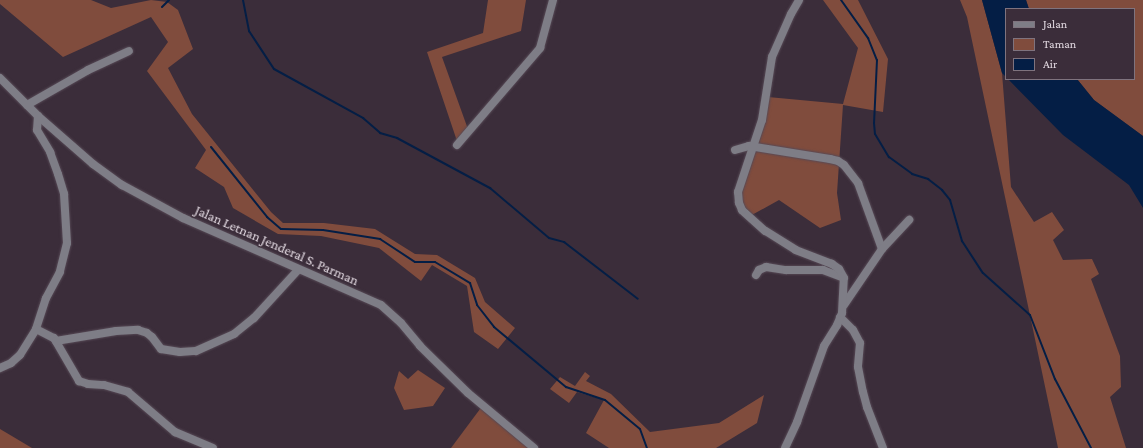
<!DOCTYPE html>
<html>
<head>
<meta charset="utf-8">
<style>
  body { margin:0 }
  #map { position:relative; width:1143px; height:448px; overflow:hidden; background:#3b2d3a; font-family:"Crimson Pro",serif }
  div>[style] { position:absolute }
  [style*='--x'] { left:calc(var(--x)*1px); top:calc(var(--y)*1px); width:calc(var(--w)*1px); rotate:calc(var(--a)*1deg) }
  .green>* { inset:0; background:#804c3d }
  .water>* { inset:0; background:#041e45 }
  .stream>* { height:2px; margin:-1px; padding:0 1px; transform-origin:1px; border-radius:1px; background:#041e45 }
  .roads { filter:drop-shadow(0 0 1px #564955) drop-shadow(0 0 1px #564955) }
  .minor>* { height:8px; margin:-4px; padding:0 4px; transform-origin:4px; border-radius:4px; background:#7e7d86 }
  .tertiary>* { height:8px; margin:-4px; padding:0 4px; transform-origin:4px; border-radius:4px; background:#7e7d86 }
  span { translate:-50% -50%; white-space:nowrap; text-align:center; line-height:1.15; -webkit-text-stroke:3px #3b2d3a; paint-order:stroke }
  .street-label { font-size:14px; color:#e6dde5 }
  .legend { position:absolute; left:1005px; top:8px; width:130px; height:72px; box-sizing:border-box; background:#3b2d3a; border:1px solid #7f737e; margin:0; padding:5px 7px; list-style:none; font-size:12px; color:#e6dde5 }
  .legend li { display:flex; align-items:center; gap:8px; height:20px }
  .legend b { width:20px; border:1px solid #7f737e }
</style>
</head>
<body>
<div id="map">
  <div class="green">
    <i style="clip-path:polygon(0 0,91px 0,111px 8px,151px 0,167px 2px,178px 10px,193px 49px,168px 68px,192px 114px,271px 212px,283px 223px,324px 223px,375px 229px,415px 254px,437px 255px,475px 278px,485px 302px,515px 328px,498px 349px,474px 332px,467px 286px,432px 265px,421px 281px,379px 248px,321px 236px,278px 234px,233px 208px,224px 187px,195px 168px,206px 150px,147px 71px,168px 42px,151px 17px,63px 57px,0 4px)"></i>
    <i style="clip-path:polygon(488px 0,526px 0,521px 31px,442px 57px,469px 132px,458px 144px,427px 52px,483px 33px)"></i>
    <i style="clip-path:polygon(823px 0,858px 0,888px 59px,883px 112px,843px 105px,837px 193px,841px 220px,820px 228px,779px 200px,750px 216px,744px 210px,739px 191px,768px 97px,843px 104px,858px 48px)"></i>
    <i style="clip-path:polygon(960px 0,982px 0,1002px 73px,1011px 187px,1034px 222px,1052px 212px,1064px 230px,1053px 240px,1063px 260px,1092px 259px,1099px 274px,1091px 279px,1120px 356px,1121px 387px,1110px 397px,1126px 448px,1058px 448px,967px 17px)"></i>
    <i style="clip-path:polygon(1026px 0,1143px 0,1143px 136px,1094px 100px,1077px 79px,1134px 79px,1134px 9px,1029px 9px)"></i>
    <i style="clip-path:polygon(418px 370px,445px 388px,433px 406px,404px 410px,394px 388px,399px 371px,408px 379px)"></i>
    <i style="clip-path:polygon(585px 372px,590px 376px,586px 381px,611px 394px,650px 432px,719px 423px,764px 395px,757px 423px,716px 448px,609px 448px,586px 433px,604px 400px,577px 392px,569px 403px,550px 389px,560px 377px,575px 386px)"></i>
    <i style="clip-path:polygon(483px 405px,537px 448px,451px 448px)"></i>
    <i style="clip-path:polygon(0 429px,32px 448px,0 448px)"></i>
  </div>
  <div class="water">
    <i style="clip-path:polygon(982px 0,1026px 0,1029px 9px,1006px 9px,1006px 77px,1002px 73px)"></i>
    <i style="clip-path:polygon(1008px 79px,1077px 79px,1094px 100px,1143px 136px,1143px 208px,1129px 185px,1063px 135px)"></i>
  </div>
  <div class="stream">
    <i style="--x:243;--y:0;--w:32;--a:79"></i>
    <i style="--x:249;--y:31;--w:45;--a:56.7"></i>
    <i style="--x:274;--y:69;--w:102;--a:28.8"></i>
    <i style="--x:363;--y:118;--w:23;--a:41"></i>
    <i style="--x:380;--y:133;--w:18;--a:16"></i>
    <i style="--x:397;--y:138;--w:106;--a:28.3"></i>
    <i style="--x:490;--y:188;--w:77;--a:40.3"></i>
    <i style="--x:549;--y:238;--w:16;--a:15"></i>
    <i style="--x:564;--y:242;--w:93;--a:37.6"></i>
    <i style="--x:841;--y:0;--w:47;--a:54.6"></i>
    <i style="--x:868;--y:38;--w:24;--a:68"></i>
    <i style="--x:877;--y:60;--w:63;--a:92.7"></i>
    <i style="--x:874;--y:123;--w:11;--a:85"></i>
    <i style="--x:875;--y:134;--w:27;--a:59"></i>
    <i style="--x:889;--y:157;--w:29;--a:36"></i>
    <i style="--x:912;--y:174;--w:17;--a:17"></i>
    <i style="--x:928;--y:179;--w:18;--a:38"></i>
    <i style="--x:942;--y:190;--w:13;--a:51"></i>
    <i style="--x:950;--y:200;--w:43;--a:73.7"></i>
    <i style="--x:962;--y:241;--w:38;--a:57"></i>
    <i style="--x:983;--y:273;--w:63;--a:41.8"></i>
    <i style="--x:1030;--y:315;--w:69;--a:68.7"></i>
    <i style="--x:1055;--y:379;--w:78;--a:62.4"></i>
    <i style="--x:162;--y:7;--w:10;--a:-45"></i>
    <i style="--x:211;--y:147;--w:90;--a:51.3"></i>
    <i style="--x:267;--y:217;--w:18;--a:41"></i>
    <i style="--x:281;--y:229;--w:42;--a:1.4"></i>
    <i style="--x:323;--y:230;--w:58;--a:9"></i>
    <i style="--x:380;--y:239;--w:42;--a:33.3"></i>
    <i style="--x:415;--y:262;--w:20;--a:0"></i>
    <i style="--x:435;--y:262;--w:41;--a:31"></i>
    <i style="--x:470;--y:283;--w:23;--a:72"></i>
    <i style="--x:477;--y:305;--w:28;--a:52"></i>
    <i style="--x:494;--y:327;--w:94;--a:39.8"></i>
    <i style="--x:566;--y:387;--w:41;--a:18.4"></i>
    <i style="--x:605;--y:400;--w:45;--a:39.6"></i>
    <i style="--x:640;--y:429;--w:20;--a:70"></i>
  </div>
  <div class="roads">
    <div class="minor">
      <i style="--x:27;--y:105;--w:70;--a:-29.8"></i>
      <i style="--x:88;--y:70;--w:45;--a:-24.9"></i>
      <i style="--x:38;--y:116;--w:14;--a:94"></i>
      <i style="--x:37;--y:130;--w:26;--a:59"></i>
      <i style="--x:50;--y:152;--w:23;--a:70"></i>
      <i style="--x:58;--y:174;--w:21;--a:73"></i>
      <i style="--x:64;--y:194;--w:49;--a:86.5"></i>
      <i style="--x:67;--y:243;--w:30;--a:104"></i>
      <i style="--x:60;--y:272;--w:30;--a:118"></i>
      <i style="--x:46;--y:298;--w:33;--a:108"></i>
      <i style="--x:36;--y:329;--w:20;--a:27"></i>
      <i style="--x:54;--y:338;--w:50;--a:59.8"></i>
      <i style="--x:79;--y:381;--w:9;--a:18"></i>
      <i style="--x:88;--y:384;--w:16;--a:4"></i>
      <i style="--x:104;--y:385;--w:25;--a:16"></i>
      <i style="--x:128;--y:392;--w:62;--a:40.4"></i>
      <i style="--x:175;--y:432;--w:41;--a:22.8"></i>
      <i style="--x:457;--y:145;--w:128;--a:-49.4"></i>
      <i style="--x:540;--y:48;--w:50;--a:-74.8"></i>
      <i style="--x:735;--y:150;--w:15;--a:-16"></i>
      <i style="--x:749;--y:146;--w:82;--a:9.1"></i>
      <i style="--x:830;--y:159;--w:8;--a:14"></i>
      <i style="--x:838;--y:161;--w:7;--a:34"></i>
      <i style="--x:844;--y:165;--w:23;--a:52"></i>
      <i style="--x:858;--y:183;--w:70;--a:70"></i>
      <i style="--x:756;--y:275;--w:6;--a:-59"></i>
      <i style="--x:759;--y:270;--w:8;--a:-23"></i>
      <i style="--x:766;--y:267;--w:20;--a:9"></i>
      <i style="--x:786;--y:270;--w:37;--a:0"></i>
      <i style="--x:823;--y:270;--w:22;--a:21"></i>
      <i style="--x:844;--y:305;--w:68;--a:-55.8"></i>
      <i style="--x:882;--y:249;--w:40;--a:-47"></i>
      <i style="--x:840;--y:317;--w:18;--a:45"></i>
      <i style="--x:853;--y:330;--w:15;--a:62"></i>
      <i style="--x:860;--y:343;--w:24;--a:95"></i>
      <i style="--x:858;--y:367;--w:25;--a:79"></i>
      <i style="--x:863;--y:392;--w:16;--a:75"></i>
      <i style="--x:867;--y:407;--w:44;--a:68.7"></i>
      <i style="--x:56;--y:341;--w:61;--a:-9.5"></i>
      <i style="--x:116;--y:331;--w:22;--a:-3"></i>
      <i style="--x:138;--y:330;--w:9;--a:18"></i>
      <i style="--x:147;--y:333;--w:6;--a:39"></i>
      <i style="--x:152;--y:337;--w:15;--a:53"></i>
      <i style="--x:161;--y:349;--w:19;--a:9"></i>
      <i style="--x:180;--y:352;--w:16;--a:-4"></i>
      <i style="--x:196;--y:351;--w:42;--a:-24.1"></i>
      <i style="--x:234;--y:334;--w:26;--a:-39"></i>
      <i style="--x:254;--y:318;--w:65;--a:-47.5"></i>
      <i style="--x:0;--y:368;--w:12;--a:-24"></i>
      <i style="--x:11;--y:363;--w:12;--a:-42"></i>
      <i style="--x:20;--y:355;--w:31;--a:-58"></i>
      <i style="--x:785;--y:448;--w:29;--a:-65"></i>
      <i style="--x:797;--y:422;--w:81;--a:-70.4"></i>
      <i style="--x:824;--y:346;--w:25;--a:-58"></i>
      <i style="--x:837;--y:325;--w:13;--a:-67"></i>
      <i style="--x:842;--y:313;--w:35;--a:-87"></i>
      <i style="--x:844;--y:278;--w:10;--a:-119"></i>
      <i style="--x:839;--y:269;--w:9;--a:-144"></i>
      <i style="--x:832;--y:264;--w:39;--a:-159"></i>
      <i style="--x:796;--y:250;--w:36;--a:-148"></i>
      <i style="--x:765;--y:231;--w:31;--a:-138"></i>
      <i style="--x:742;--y:210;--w:8;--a:-113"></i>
      <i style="--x:739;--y:203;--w:11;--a:-95"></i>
      <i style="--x:738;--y:192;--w:76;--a:-71.6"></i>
      <i style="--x:762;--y:120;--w:64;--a:-81"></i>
      <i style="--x:772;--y:57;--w:47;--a:-66.2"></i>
      <i style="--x:791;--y:14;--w:16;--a:-60"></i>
    </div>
    <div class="tertiary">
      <i style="--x:0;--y:78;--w:54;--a:45"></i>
      <i style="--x:38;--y:116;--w:73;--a:41.1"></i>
      <i style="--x:93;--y:164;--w:36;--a:36"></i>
      <i style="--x:122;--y:185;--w:69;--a:28.4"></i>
      <i style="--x:183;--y:218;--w:216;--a:23.7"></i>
      <i style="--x:381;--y:305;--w:27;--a:42"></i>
      <i style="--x:401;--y:323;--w:30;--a:50"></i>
      <i style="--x:420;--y:346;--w:67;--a:44.4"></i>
      <i style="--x:468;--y:393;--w:86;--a:39.8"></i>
    </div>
  </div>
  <div class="street-label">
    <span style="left:277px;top:245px;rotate:24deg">Jalan Letnan Jenderal S. Parman</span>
  </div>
  <ul class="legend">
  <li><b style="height:5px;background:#7e7d86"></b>Jalan</li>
  <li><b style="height:11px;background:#804c3d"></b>Taman</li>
  <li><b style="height:11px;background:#041e45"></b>Air</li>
  </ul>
</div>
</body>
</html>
